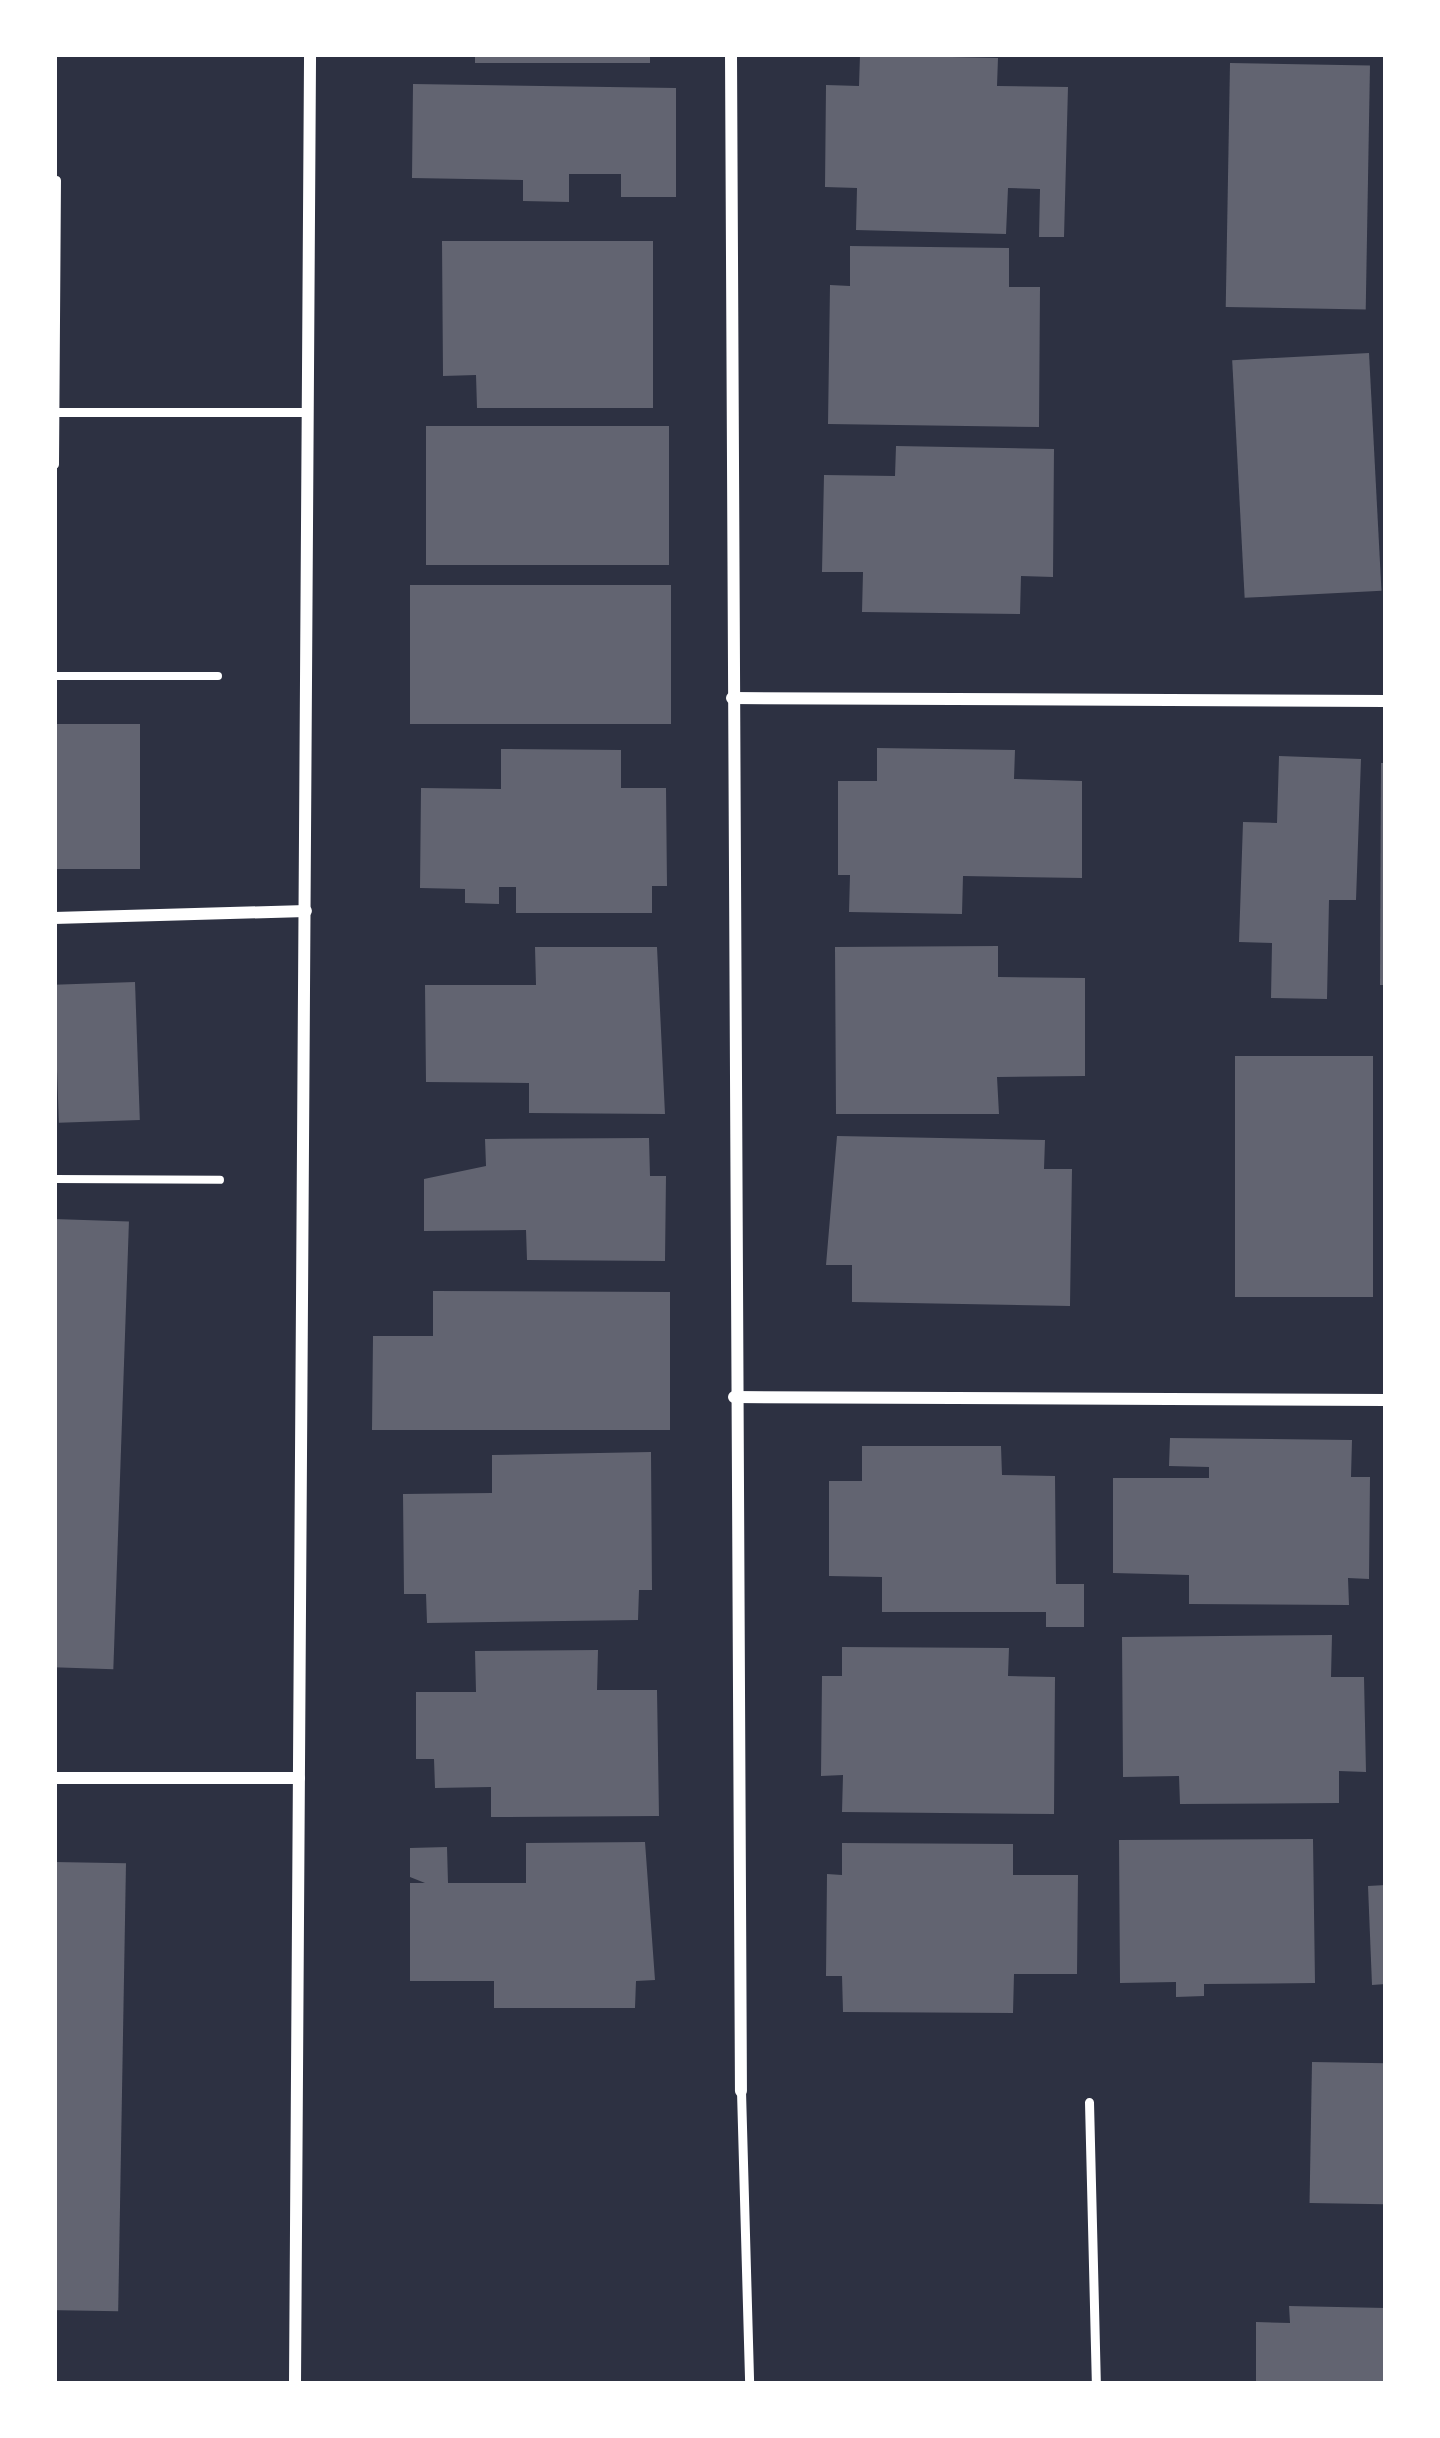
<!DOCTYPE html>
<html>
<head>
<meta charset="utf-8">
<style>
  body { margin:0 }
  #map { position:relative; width:1440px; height:2438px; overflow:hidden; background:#2d3142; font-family:"Open Sans",sans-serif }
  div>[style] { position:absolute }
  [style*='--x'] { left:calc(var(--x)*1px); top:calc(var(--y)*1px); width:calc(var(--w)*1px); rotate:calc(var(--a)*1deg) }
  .building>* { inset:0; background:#626471; transform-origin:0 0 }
  .path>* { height:8px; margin:-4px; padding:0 4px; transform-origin:4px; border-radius:4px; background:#fff }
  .service>* { height:9px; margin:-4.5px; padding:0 4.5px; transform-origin:4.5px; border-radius:4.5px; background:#fff }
  .minor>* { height:12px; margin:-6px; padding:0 6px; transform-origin:6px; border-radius:6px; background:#fff }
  span { translate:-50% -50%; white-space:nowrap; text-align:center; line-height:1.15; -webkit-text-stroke:10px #fff; paint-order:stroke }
  .frame { position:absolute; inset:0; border:57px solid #fff; pointer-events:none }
</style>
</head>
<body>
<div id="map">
  <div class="building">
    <i style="left:475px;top:54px;width:175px;height:9px"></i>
    <i style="clip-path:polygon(860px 55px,998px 58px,997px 86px,1068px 87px,1064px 237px,1039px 237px,1040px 189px,1008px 188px,1006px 234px,856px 230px,857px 188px,825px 187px,826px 85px,859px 86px)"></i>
    <i style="left:1230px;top:63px;width:140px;height:244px;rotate:1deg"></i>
    <i style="clip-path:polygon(413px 84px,676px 88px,676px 197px,621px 197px,621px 174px,569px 174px,569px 202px,523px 201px,523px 180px,412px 178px)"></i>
    <i style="clip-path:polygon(442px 241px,653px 241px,653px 408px,477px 408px,476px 375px,443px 376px)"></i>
    <i style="clip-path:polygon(850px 246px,1009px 248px,1009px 287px,1040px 287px,1039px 427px,828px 424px,830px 285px,850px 286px)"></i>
    <i style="left:1369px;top:353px;width:238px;height:137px;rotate:87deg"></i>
    <i style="left:426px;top:426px;width:243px;height:139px"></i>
    <i style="clip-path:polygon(896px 446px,1054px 449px,1053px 577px,1021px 576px,1020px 614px,862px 612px,863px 572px,822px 572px,824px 475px,895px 476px)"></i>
    <i style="left:410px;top:585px;width:261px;height:139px"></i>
    <i style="left:54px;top:724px;width:86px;height:145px"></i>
    <i style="clip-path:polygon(877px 748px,1015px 750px,1014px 779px,1082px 781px,1082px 878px,963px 876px,962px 914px,849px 912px,850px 875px,838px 875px,838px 781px,877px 781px)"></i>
    <i style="clip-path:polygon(501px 749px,621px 750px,621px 788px,666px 788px,667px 886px,652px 886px,652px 913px,516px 913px,516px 887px,499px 887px,499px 904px,465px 903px,465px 889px,420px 888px,421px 788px,501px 789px)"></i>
    <i style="clip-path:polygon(1279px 756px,1361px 759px,1356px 900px,1329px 900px,1327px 999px,1271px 998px,1272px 943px,1239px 942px,1243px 822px,1277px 823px)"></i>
    <i style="clip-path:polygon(1381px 763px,1386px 763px,1386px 985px,1380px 985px)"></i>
    <i style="clip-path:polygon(998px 946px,998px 977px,1085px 978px,1085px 1076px,997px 1077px,999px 1114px,836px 1114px,835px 947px)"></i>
    <i style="clip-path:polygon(535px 947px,657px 947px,665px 1114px,529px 1113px,529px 1083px,426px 1082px,425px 985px,536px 985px)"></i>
    <i style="left:135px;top:982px;width:138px;height:81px;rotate:88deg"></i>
    <i style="left:1235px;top:1056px;width:138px;height:241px"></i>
    <i style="clip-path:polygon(837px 1136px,1045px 1140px,1044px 1169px,1072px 1169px,1070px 1306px,852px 1302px,852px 1265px,826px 1265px)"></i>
    <i style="clip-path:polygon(649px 1138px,650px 1176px,666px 1176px,665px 1261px,527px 1260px,526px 1230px,424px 1231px,424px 1179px,486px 1166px,485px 1139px)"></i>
    <i style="left:54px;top:1219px;width:75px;height:448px;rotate:2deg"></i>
    <i style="clip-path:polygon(433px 1291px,670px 1292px,670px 1430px,372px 1430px,373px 1336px,433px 1336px)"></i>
    <i style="clip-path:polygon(1170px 1438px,1352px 1440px,1351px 1477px,1370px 1477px,1369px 1579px,1348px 1578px,1349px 1605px,1189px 1604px,1189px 1575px,1113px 1573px,1113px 1478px,1209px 1478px,1209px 1467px,1169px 1466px)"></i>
    <i style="clip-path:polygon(862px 1446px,1001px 1446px,1002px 1475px,1055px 1476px,1056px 1584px,1084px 1584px,1084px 1627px,1046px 1627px,1046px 1612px,882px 1612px,882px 1577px,829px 1576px,829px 1481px,862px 1481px)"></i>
    <i style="clip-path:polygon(651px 1452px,652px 1590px,639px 1590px,638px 1620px,427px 1623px,426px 1594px,404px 1594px,403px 1494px,492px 1493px,492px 1455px)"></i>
    <i style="clip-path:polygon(1332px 1635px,1331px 1677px,1364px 1677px,1366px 1772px,1339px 1771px,1339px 1803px,1180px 1804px,1179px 1776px,1123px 1777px,1122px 1637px)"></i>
    <i style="clip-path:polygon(842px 1647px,1009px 1648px,1008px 1676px,1055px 1677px,1054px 1814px,842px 1812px,843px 1775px,821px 1776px,822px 1676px,842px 1676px)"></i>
    <i style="clip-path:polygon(598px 1650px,597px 1690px,657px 1690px,659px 1816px,491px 1817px,491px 1787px,435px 1788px,434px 1759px,416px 1759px,416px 1692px,476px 1692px,475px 1651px)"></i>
    <i style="clip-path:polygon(1313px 1839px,1315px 1983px,1204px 1984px,1204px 1996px,1176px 1997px,1176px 1982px,1120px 1983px,1119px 1840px)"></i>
    <i style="clip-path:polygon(645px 1842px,655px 1980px,636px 1981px,635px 2008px,494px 2008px,494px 1981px,410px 1981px,410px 1883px,425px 1883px,410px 1877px,410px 1848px,447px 1847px,448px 1883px,526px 1883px,526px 1843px)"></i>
    <i style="clip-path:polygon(842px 1843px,1013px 1844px,1013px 1875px,1078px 1875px,1077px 1974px,1014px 1974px,1013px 2013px,843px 2012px,842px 1976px,826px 1976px,827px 1874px,842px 1875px)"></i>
    <i style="left:54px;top:1862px;width:72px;height:448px;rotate:1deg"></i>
    <i style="clip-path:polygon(1386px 1885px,1386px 1984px,1372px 1985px,1368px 1886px)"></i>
    <i style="left:1312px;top:2062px;width:74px;height:141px;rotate:1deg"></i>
    <i style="clip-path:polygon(1289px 2306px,1386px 2308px,1386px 2384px,1256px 2384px,1256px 2322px,1290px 2323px)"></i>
  </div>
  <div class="path">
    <i style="--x:54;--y:676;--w:164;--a:0"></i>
    <i style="--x:54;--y:1179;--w:166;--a:0.3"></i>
  </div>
  <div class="service">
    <i style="--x:54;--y:412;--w:254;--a:0"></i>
    <i style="--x:54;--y:464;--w:284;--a:-89.6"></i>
    <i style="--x:741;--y:2091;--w:290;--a:88.4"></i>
    <i style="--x:1089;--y:2102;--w:282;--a:88.6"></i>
  </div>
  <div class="minor">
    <i style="--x:731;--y:54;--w:2037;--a:89.72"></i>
    <i style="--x:732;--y:698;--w:654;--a:0.26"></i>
    <i style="--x:54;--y:918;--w:252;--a:-1.6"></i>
    <i style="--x:734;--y:1397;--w:652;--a:0.26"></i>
    <i style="--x:54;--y:1778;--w:245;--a:0"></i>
    <i style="--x:295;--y:2384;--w:2330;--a:-89.63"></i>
  </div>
  <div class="frame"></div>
</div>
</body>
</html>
